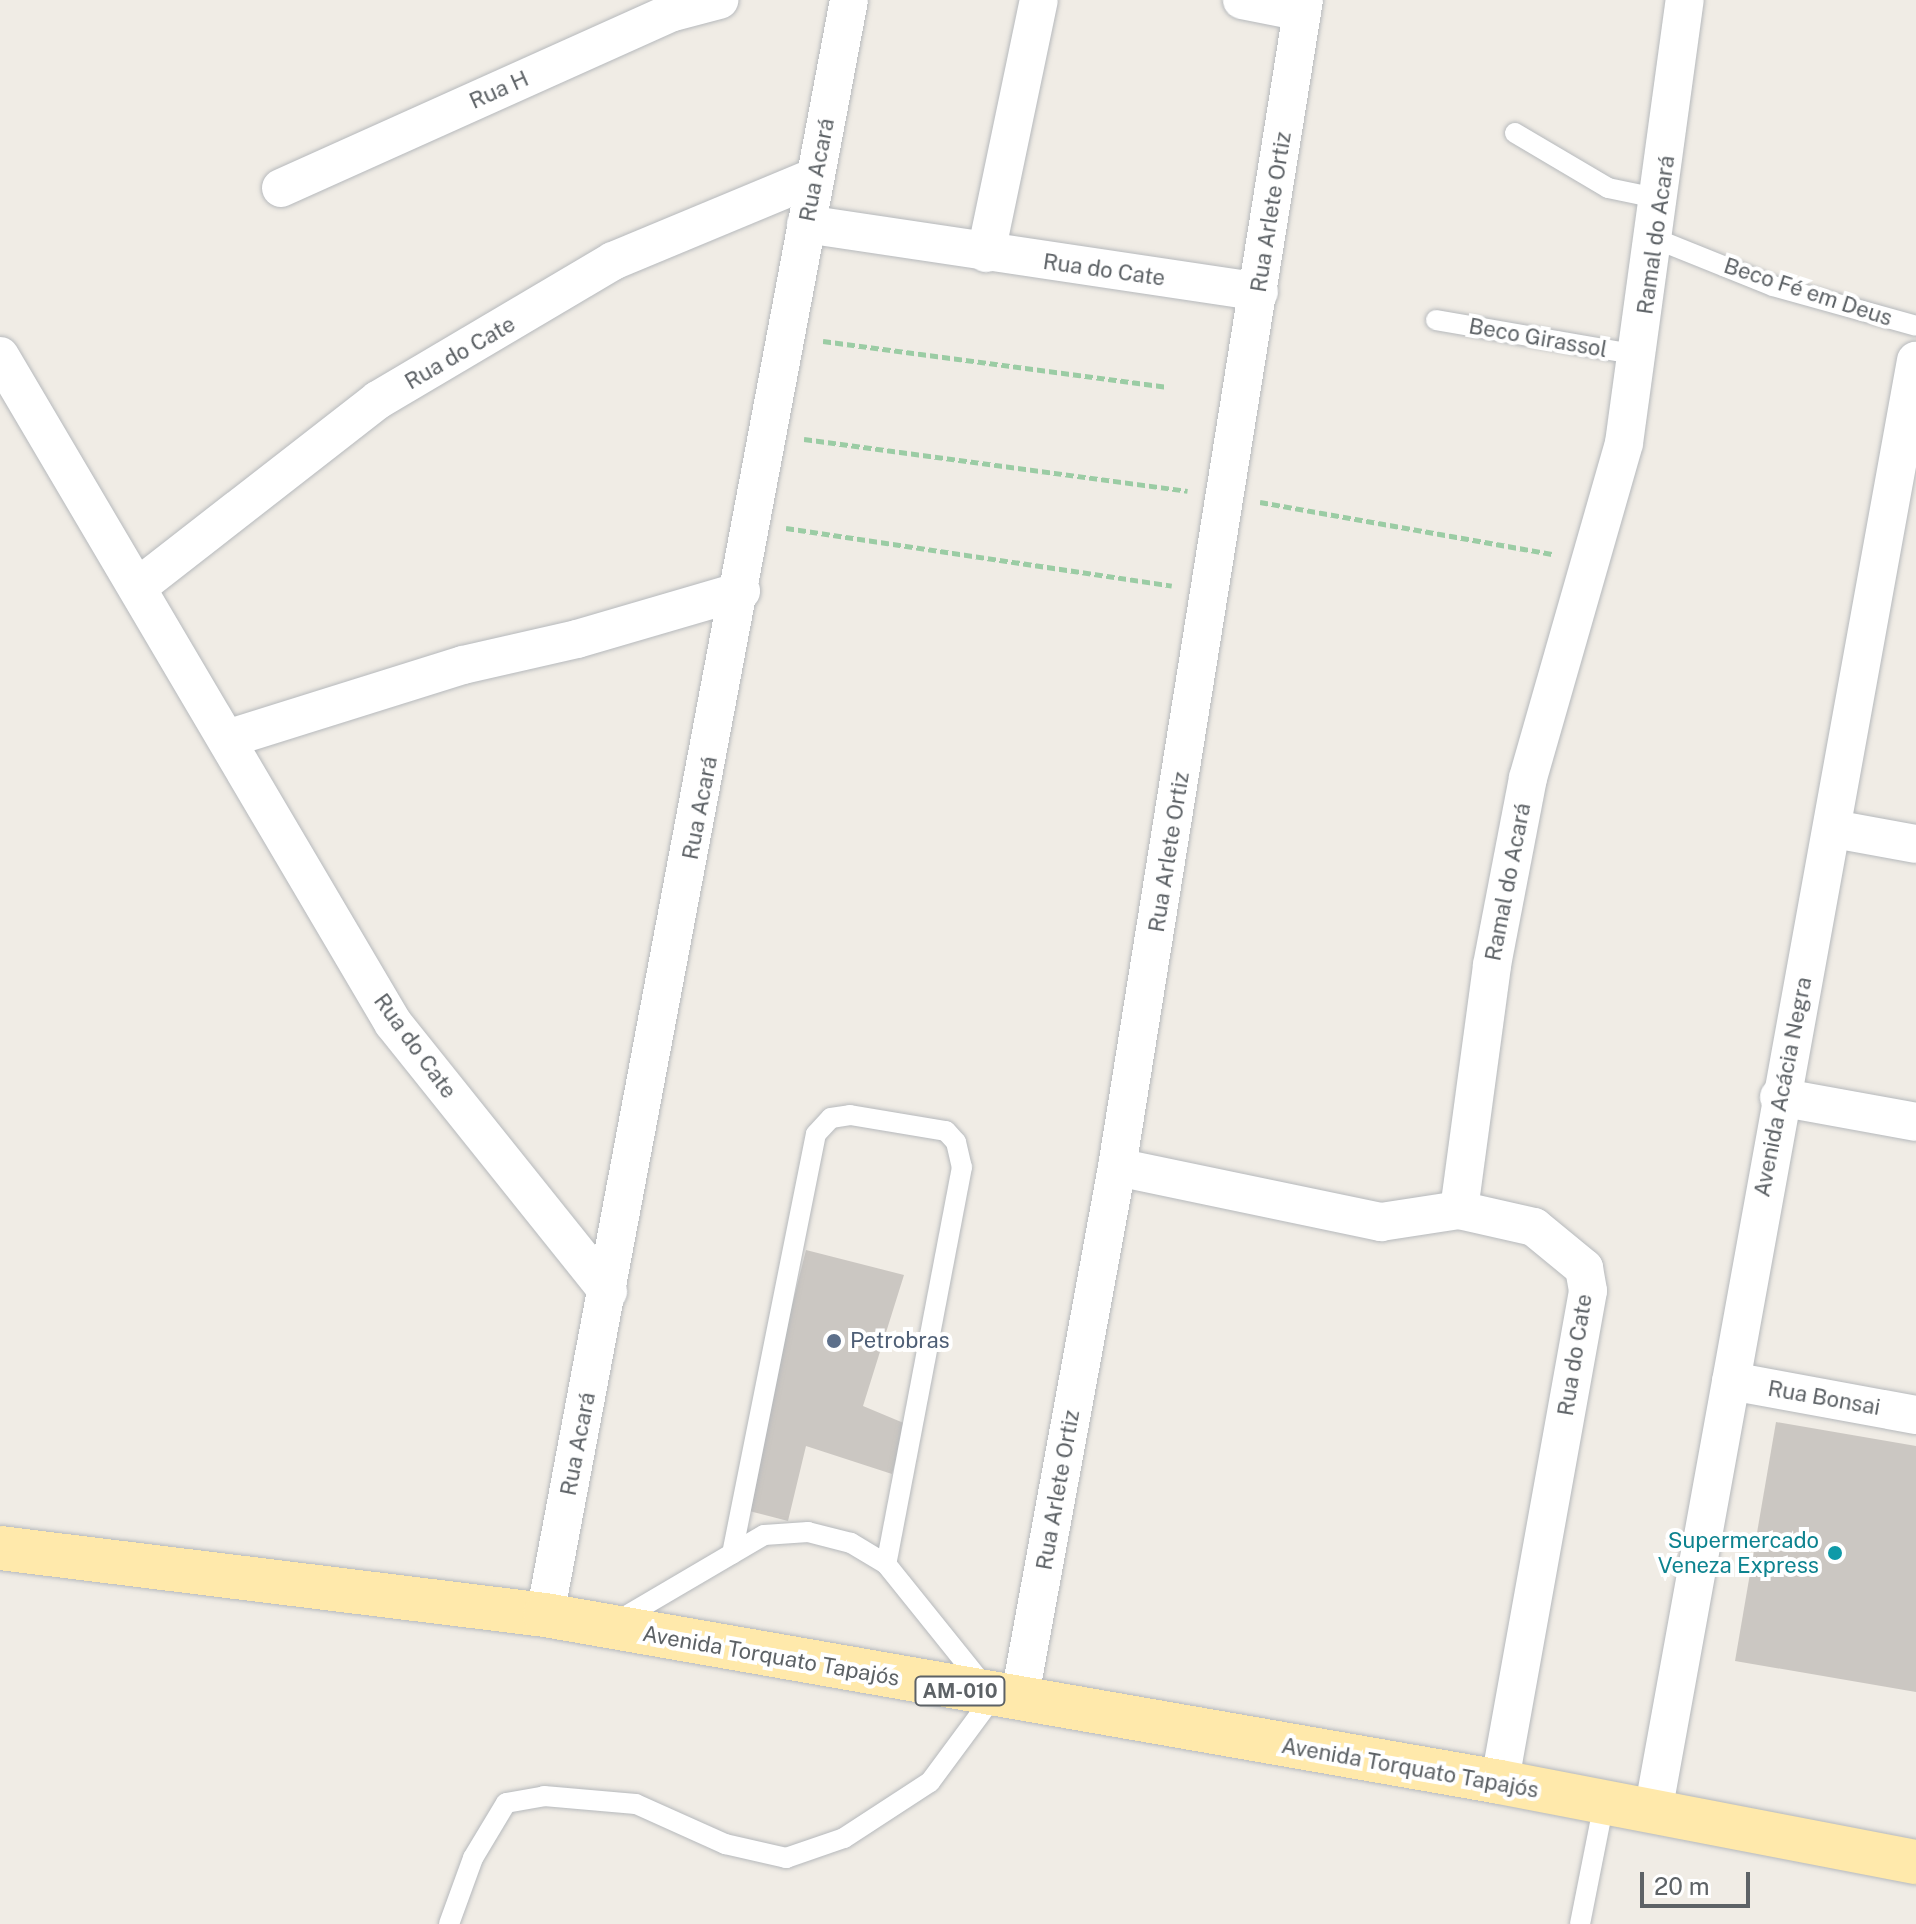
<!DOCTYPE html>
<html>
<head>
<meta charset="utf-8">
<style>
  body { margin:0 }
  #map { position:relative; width:1916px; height:1924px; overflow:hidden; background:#f0ece5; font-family:"Public Sans",sans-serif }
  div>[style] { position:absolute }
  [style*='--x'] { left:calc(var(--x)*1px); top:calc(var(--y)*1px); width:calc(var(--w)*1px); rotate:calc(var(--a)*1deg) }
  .building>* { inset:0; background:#cbc7c2 }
  .path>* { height:5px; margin-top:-2.5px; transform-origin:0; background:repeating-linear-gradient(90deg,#9bcca4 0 8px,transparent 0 12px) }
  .roads { filter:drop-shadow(0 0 2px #b6b9bc) drop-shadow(0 0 2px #b6b9bc) }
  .lane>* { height:20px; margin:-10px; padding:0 10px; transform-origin:10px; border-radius:10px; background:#fff }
  .street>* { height:38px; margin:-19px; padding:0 19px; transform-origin:19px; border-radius:19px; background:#fff }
  .primary>* { height:44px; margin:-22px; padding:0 22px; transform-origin:22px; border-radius:22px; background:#ffe9ab }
  .dots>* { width:22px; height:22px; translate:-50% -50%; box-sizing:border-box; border:4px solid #fff; border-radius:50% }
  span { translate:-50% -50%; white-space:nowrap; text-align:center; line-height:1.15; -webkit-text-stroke:8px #fff; paint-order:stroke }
  .shield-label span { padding:2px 6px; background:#fff; border:2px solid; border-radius:6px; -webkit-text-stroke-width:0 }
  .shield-label { font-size:20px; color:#5d6266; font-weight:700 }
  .street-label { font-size:22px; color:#5d6266 }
  .service-label { font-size:22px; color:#4e5e75 }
  .left { translate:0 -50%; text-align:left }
  .culture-label { font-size:22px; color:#0d838f }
  .right { translate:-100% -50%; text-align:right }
  .scale { position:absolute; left:1640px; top:1872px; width:110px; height:36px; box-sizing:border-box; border:4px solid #5d6266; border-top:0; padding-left:10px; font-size:24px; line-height:28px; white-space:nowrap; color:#5d6266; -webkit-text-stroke:6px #fff; paint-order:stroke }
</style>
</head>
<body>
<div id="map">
  <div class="building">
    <i style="clip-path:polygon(806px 1250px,904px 1275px,863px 1406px,906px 1424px,892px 1474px,806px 1446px,788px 1521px,741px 1509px)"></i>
    <i style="clip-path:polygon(1776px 1422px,1916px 1446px,1916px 1692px,1735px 1661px)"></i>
  </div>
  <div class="path">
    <i style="--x:823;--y:341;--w:346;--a:7.6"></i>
    <i style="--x:804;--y:439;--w:387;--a:7.7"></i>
    <i style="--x:1260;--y:502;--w:298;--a:10.1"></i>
    <i style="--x:786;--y:528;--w:390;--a:8.5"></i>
  </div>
  <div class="roads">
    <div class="lane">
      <i style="--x:1515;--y:133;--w:108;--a:30.6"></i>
      <i style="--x:1608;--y:188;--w:54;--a:11.7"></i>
      <i style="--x:1656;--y:239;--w:126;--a:21.9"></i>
      <i style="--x:1773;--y:286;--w:148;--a:15.6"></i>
      <i style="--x:1436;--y:320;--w:206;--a:9.8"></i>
      <i style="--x:732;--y:1554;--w:428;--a:-78.7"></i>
      <i style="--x:816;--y:1134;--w:22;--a:-47"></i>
      <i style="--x:831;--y:1118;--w:19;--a:-9"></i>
      <i style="--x:850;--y:1115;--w:97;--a:9.5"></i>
      <i style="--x:946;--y:1131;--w:15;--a:48"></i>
      <i style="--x:956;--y:1142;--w:26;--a:77"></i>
      <i style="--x:962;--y:1167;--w:404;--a:100.8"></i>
      <i style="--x:449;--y:1924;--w:70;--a:-70"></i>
      <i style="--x:473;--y:1858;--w:64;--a:-59"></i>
      <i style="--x:506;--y:1803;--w:39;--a:-10"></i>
      <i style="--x:544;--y:1796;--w:92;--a:5"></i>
      <i style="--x:636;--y:1804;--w:98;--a:24.2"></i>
      <i style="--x:725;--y:1844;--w:63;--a:12.9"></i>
      <i style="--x:786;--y:1858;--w:61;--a:-19"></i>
      <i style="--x:844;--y:1838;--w:103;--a:-33.1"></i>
      <i style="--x:930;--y:1782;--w:106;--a:-53.5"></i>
      <i style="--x:993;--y:1697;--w:171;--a:-128.8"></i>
      <i style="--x:886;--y:1564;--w:41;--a:-149"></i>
      <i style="--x:851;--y:1543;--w:44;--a:-165.7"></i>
      <i style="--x:808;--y:1532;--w:44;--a:176.1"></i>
      <i style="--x:764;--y:1535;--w:172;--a:149.6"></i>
      <i style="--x:1580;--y:1924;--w:123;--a:-78.8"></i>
    </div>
    <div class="street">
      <i style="--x:1242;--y:0;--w:61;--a:11.3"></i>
      <i style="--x:281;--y:188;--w:430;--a:-24.2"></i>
      <i style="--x:673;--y:12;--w:48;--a:-14.6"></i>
      <i style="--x:806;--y:224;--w:458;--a:8.5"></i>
      <i style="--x:986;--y:253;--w:258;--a:-78.2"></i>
      <i style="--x:0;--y:356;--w:774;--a:59.49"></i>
      <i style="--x:393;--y:1023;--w:344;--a:51.3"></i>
      <i style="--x:139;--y:586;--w:303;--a:-37.9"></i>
      <i style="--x:378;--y:400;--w:273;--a:-30.6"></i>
      <i style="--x:613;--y:261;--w:219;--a:-22.6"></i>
      <i style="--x:227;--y:739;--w:247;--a:-17.4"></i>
      <i style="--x:463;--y:665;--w:117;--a:-12.8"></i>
      <i style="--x:577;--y:639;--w:171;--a:-16.3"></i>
      <i style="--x:1834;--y:829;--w:83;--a:10.4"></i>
      <i style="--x:1779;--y:1097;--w:139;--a:10.3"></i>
      <i style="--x:1117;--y:1167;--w:270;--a:11.8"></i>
      <i style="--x:1381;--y:1222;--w:79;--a:-8.7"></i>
      <i style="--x:1459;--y:1210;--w:77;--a:12.8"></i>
      <i style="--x:1534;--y:1227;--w:65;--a:39.4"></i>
      <i style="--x:1584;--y:1268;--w:23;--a:80"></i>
      <i style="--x:1588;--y:1291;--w:499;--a:100.2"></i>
      <i style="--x:1459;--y:1210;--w:247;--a:-82.3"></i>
      <i style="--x:1492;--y:965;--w:190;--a:-79.1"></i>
      <i style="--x:1528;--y:778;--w:348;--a:-74"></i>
      <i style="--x:1624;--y:443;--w:447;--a:-82.2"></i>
      <i style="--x:1731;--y:1381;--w:188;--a:10.4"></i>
      <i style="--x:545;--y:1615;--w:1643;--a:-79.34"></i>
      <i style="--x:1019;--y:1701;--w:543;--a:-79.6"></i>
      <i style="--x:1117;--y:1167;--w:1182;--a:-80.9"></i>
      <i style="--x:1653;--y:1812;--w:1475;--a:-79.73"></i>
    </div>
    <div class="primary">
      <i style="--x:0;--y:1548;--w:549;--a:7.01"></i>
      <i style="--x:545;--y:1615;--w:969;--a:9.92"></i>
      <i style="--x:1500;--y:1782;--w:424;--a:10.9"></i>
    </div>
  </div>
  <div class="dots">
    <i style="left:834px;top:1341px;background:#5c6f8a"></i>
    <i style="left:1835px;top:1553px;background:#0f9aa8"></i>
  </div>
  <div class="shield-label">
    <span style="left:960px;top:1691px">AM-010</span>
  </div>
  <div class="street-label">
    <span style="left:499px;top:90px;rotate:-24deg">Rua H</span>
    <span style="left:817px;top:170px;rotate:-79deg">Rua Acará</span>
    <span style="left:1271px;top:212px;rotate:-81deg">Rua Arlete Ortiz</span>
    <span style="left:1656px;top:235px;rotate:-82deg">Ramal do Acará</span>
    <span style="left:1104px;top:270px;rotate:8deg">Rua do Cate</span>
    <span style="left:1808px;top:292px;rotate:18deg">Beco Fé em Deus</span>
    <span style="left:1538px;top:338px;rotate:10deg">Beco Girassol</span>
    <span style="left:460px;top:353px;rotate:-30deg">Rua do Cate</span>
    <span style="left:700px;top:808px;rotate:-79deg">Rua Acará</span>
    <span style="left:1169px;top:852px;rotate:-81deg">Rua Arlete Ortiz</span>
    <span style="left:1508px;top:882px;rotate:-79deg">Ramal do Acará</span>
    <span style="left:415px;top:1046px;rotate:54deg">Rua do Cate</span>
    <span style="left:1783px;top:1087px;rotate:-79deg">Avenida Acácia Negra</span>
    <span style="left:1575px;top:1355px;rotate:-81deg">Rua do Cate</span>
    <span style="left:1824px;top:1398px;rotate:10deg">Rua Bonsai</span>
    <span style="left:578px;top:1444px;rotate:-79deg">Rua Acará</span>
    <span style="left:1058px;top:1490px;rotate:-80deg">Rua Arlete Ortiz</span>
    <span style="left:771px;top:1656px;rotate:10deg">Avenida Torquato Tapajós</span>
    <span style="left:1410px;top:1768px;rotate:10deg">Avenida Torquato Tapajós</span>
  </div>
  <div class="service-label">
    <span class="left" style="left:850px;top:1341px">Petrobras</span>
  </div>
  <div class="culture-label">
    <span class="right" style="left:1819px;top:1553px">Supermercado<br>Veneza Express</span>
  </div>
  <div class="scale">20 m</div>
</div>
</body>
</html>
